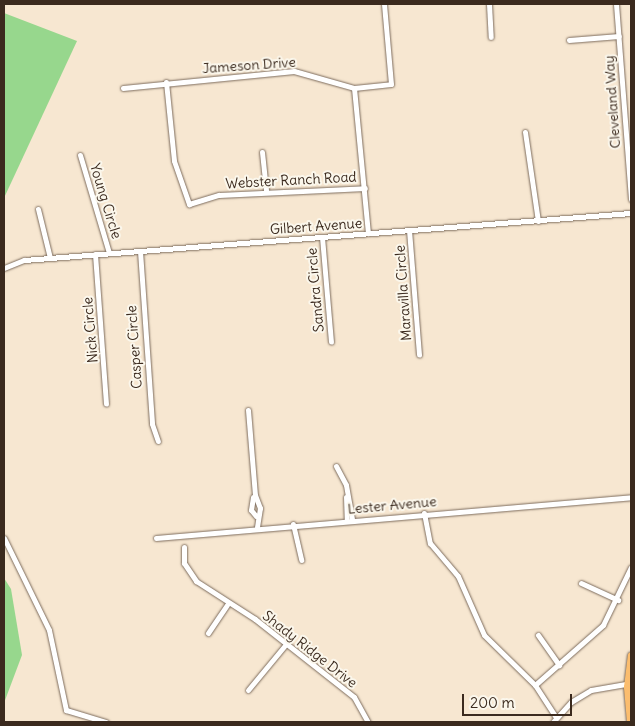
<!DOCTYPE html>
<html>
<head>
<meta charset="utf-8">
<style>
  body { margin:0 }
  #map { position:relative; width:635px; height:726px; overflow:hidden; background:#f7e7d1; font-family:Delius,sans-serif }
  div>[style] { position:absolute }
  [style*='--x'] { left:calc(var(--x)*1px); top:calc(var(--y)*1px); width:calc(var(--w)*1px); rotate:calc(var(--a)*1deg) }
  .green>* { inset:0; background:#97d78d }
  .roads { filter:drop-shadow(0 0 1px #7d6c5d) drop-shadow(0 0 1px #7d6c5d) }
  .minor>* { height:5px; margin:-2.5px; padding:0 2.5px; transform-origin:2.5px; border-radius:2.5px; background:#fff }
  .major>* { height:6px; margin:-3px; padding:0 3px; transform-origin:3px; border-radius:3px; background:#fbbd6e }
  span { translate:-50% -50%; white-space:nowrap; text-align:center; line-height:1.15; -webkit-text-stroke:4px #fbf7ec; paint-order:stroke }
  .street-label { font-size:14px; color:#3b2a1e }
  .frame { position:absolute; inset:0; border:5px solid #3b2a1e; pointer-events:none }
  .scale { position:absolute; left:462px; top:694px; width:110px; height:22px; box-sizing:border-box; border:2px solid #3b2a1e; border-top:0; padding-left:6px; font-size:15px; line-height:18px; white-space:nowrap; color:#3b2a1e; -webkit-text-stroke:4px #fbf7ec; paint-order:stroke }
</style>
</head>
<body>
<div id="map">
  <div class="green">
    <i style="clip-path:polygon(4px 13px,77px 41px,4px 198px)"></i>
    <i style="clip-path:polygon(4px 578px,11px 589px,22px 655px,4px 703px)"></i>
  </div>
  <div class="roads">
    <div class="minor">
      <i style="--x:489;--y:4;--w:33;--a:87"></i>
      <i style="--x:616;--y:4;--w:196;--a:85.6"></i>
      <i style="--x:569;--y:40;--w:50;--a:-4.6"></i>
      <i style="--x:166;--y:82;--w:79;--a:84.2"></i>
      <i style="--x:174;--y:161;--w:46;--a:70.8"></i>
      <i style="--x:189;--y:204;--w:31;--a:-17"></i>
      <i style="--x:219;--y:195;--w:146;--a:-2.7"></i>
      <i style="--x:123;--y:88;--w:172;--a:-5.7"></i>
      <i style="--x:294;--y:71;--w:62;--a:15.8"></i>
      <i style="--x:354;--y:88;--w:37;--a:-6"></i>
      <i style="--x:391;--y:84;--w:80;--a:-95"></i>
      <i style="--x:354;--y:88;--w:146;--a:84.5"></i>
      <i style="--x:525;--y:132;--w:90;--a:81.7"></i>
      <i style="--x:262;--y:152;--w:39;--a:84"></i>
      <i style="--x:80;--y:155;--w:102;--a:73.5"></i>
      <i style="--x:38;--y:209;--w:50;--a:76.2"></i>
      <i style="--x:409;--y:230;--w:125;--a:85.4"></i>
      <i style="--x:322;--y:237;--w:105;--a:85.1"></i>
      <i style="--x:140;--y:251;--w:173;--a:86"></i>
      <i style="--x:152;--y:424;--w:18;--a:71"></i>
      <i style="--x:95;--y:254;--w:150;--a:85.8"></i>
      <i style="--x:4;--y:268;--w:22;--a:-22"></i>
      <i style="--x:24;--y:260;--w:609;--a:-4.43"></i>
      <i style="--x:248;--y:410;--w:85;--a:85.3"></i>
      <i style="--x:255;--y:495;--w:14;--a:69"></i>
      <i style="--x:260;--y:508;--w:19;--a:99"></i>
      <i style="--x:336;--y:466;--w:21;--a:62"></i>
      <i style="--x:346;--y:485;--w:36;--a:80"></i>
      <i style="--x:253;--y:497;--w:13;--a:99"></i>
      <i style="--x:251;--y:510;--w:8;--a:50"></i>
      <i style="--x:346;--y:497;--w:23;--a:88"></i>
      <i style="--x:424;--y:513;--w:31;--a:79"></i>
      <i style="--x:430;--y:543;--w:43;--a:49.7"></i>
      <i style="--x:458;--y:576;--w:64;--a:66.2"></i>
      <i style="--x:484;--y:635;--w:71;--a:44.4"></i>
      <i style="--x:535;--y:685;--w:38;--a:57"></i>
      <i style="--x:293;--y:524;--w:37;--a:77"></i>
      <i style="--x:4;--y:538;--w:102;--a:63.9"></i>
      <i style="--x:49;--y:630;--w:82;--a:78"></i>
      <i style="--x:66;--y:710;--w:42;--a:16.7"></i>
      <i style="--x:156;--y:538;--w:477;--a:-4.9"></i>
      <i style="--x:184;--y:547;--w:16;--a:90"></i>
      <i style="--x:184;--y:563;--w:22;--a:56"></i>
      <i style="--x:196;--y:581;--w:70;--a:32.8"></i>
      <i style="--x:255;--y:619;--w:126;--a:38.2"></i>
      <i style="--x:354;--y:697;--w:29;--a:61"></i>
      <i style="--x:581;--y:583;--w:41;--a:24.7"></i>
      <i style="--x:208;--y:633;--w:34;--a:-56"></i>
      <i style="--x:538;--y:635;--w:37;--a:55"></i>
      <i style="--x:535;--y:685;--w:91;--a:-41.4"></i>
      <i style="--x:603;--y:625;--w:64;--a:-64.2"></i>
      <i style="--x:248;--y:690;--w:60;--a:-50.4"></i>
      <i style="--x:553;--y:722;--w:27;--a:-48"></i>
      <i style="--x:571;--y:702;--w:23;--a:-31"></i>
      <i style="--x:591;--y:690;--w:41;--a:-9.9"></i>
    </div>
    <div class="major">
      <i style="--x:630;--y:722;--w:35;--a:-95"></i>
      <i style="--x:627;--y:687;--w:32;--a:-83"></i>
    </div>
  </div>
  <div class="street-label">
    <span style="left:249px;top:65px;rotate:-4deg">Jameson Drive</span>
    <span style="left:612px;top:102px;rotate:-94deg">Cleveland Way</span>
    <span style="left:291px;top:180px;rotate:-3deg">Webster Ranch Road</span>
    <span style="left:106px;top:201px;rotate:73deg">Young Circle</span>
    <span style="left:316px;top:226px;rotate:-4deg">Gilbert Avenue</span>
    <span style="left:315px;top:290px;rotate:-95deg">Sandra Circle</span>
    <span style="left:403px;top:293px;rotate:-94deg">Maravilla Circle</span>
    <span style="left:90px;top:330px;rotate:-95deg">Nick Circle</span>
    <span style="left:134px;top:347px;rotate:-94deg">Casper Circle</span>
    <span style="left:392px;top:505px;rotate:-5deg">Lester Avenue</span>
    <span style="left:310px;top:649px;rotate:38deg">Shady Ridge Drive</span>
  </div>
  <div class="frame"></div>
  <div class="scale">200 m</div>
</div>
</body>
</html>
